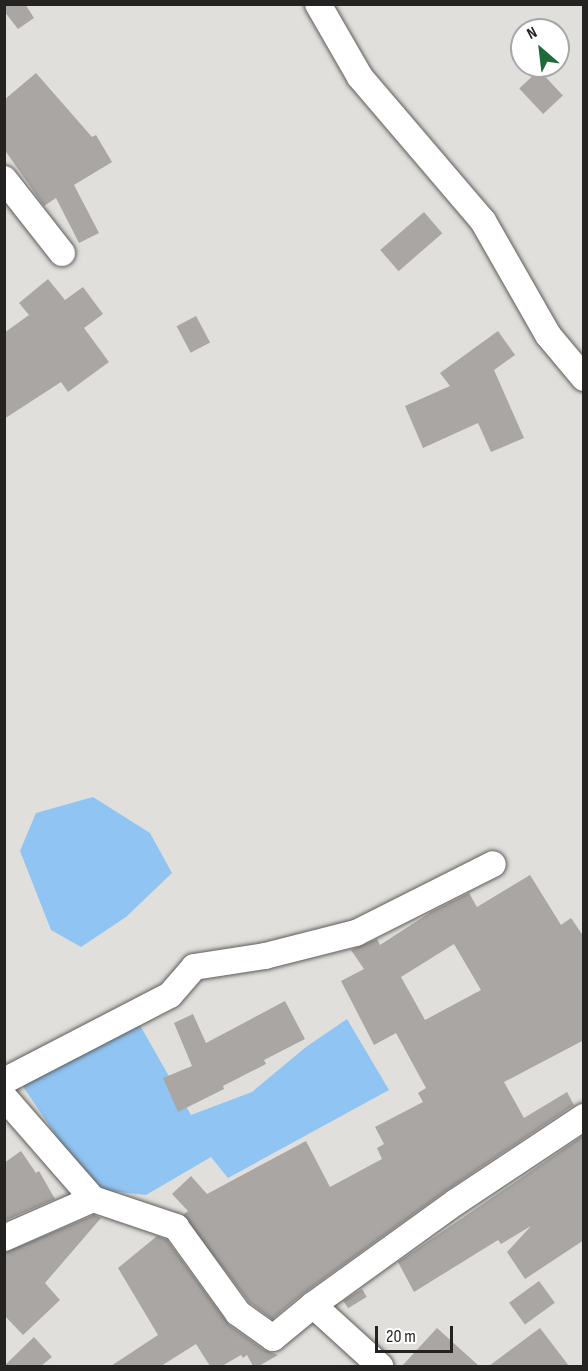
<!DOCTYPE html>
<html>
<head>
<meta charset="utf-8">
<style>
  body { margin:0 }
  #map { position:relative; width:588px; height:1371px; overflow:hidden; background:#e1dfdb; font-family:"Sofia Sans Condensed",sans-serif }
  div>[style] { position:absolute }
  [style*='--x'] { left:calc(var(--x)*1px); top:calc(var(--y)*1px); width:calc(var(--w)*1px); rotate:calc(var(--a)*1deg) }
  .water>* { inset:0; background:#90c4f3 }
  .building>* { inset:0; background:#a9a6a4; transform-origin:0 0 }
  .roads { filter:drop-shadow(0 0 2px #5e5c59) drop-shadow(0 0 2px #5e5c59) }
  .minor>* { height:26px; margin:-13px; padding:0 13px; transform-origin:13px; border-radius:13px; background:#fff }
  span { translate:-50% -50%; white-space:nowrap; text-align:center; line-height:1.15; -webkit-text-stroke:4.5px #fff; paint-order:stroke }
  .frame { position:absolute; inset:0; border:6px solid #242322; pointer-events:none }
  .north { position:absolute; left:510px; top:18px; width:60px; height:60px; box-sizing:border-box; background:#fff; border:2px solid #a7a7a7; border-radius:50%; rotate:332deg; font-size:16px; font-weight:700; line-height:24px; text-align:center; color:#242322 }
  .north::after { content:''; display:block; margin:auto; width:21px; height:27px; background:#1f6a39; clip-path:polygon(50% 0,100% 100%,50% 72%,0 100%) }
  .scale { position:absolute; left:375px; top:1326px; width:78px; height:27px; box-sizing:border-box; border:3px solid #242322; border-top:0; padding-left:8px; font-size:18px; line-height:21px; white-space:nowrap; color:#242322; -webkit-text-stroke:4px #fff; paint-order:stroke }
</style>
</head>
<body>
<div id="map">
  <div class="water">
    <i style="clip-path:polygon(93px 797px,150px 833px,172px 873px,126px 917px,81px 947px,51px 930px,20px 851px,36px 813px)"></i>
    <i style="clip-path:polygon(347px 1019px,389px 1090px,228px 1178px,211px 1157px,146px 1195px,92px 1189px,20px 1082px,137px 1020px,191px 1115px,252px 1092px,306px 1047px)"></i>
  </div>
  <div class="building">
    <i style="clip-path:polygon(4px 4px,25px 4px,34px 18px,18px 29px,4px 11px)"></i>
    <i style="left:539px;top:70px;width:35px;height:27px;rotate:47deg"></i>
    <i style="clip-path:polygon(36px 73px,92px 137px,96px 135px,112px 162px,74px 185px,99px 233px,79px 243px,56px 198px,44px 206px,4px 149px,4px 100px)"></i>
    <i style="left:424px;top:212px;width:28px;height:58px;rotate:49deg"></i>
    <i style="clip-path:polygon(48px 279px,65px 300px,83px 287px,103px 314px,84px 328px,109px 362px,68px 392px,61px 382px,4px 419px,4px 333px,29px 315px,19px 303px)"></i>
    <i style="left:196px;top:316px;width:30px;height:22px;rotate:62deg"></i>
    <i style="clip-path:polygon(498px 331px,515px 355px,494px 370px,524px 438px,491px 452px,478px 423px,423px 448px,405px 406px,450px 386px,440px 373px)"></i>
    <i style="clip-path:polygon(evenodd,530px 875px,561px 925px,571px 918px,584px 937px,584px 1040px,504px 1082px,524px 1118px,567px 1092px,574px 1105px,447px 1190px,304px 1293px,272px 1319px,249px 1302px,183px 1215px,188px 1211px,172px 1194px,191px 1176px,207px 1194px,306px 1141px,330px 1187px,382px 1159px,377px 1148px,384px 1144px,375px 1127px,423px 1102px,418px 1093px,426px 1088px,396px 1033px,374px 1045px,341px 981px,364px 969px,351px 950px,377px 939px,380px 945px,431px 912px,469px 893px,477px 907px,530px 875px,454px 944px,481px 990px,425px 1020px,401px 977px,454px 944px)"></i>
    <i style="clip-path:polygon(285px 1001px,305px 1039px,264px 1060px,266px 1064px,223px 1086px,224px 1089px,178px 1112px,163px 1078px,192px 1066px,174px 1023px,193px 1014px,206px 1043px)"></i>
    <i style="clip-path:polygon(584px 1135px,584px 1240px,525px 1279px,507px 1252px,531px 1226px,501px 1244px,498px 1240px,414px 1292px,398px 1262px)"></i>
    <i style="clip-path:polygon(21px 1151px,36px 1173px,39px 1171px,55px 1199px,4px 1221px,4px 1163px)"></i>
    <i style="clip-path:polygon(94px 1215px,101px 1218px,45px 1283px,60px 1300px,23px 1335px,4px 1315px,4px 1253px)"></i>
    <i style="clip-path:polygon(157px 1236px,167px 1240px,229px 1325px,264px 1350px,278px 1355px,259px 1366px,253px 1366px,247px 1355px,243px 1358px,241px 1355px,222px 1366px,210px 1366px,196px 1344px,161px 1366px,111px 1366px,158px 1335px,118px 1268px)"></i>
    <i style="left:539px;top:1281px;width:27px;height:37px;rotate:54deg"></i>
    <i style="left:362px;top:1289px;width:9px;height:22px;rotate:58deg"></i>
    <i style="clip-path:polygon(437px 1328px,479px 1366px,402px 1366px)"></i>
    <i style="clip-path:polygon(540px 1328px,569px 1366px,489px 1366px)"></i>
    <i style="clip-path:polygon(34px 1337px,52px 1357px,41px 1366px,4px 1366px)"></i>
  </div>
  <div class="roads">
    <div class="minor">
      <i style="--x:318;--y:4;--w:84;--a:60.1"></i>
      <i style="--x:360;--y:77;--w:189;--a:49.5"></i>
      <i style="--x:483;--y:221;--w:131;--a:60.3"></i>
      <i style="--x:548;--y:335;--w:56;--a:50.1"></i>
      <i style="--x:4;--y:179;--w:94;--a:51.9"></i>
      <i style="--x:4;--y:1081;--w:187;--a:-27.4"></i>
      <i style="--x:170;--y:995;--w:37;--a:-49"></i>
      <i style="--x:194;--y:967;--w:72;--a:-8.8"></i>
      <i style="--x:265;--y:956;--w:94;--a:-14.2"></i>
      <i style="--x:356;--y:933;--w:153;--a:-26.7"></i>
      <i style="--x:4;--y:1097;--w:135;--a:48.9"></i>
      <i style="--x:93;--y:1199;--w:88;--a:18.6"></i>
      <i style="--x:176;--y:1227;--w:106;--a:54.2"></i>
      <i style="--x:238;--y:1313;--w:43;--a:35.5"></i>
      <i style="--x:273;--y:1338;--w:52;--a:-39.5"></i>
      <i style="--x:313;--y:1305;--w:91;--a:42.3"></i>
      <i style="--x:4;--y:1238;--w:97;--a:-23.7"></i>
      <i style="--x:313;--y:1305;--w:176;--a:-35.8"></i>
      <i style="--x:456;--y:1202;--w:154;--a:-33.6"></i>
    </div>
  </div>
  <div class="frame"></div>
  <div class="north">N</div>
  <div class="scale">20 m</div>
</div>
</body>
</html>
